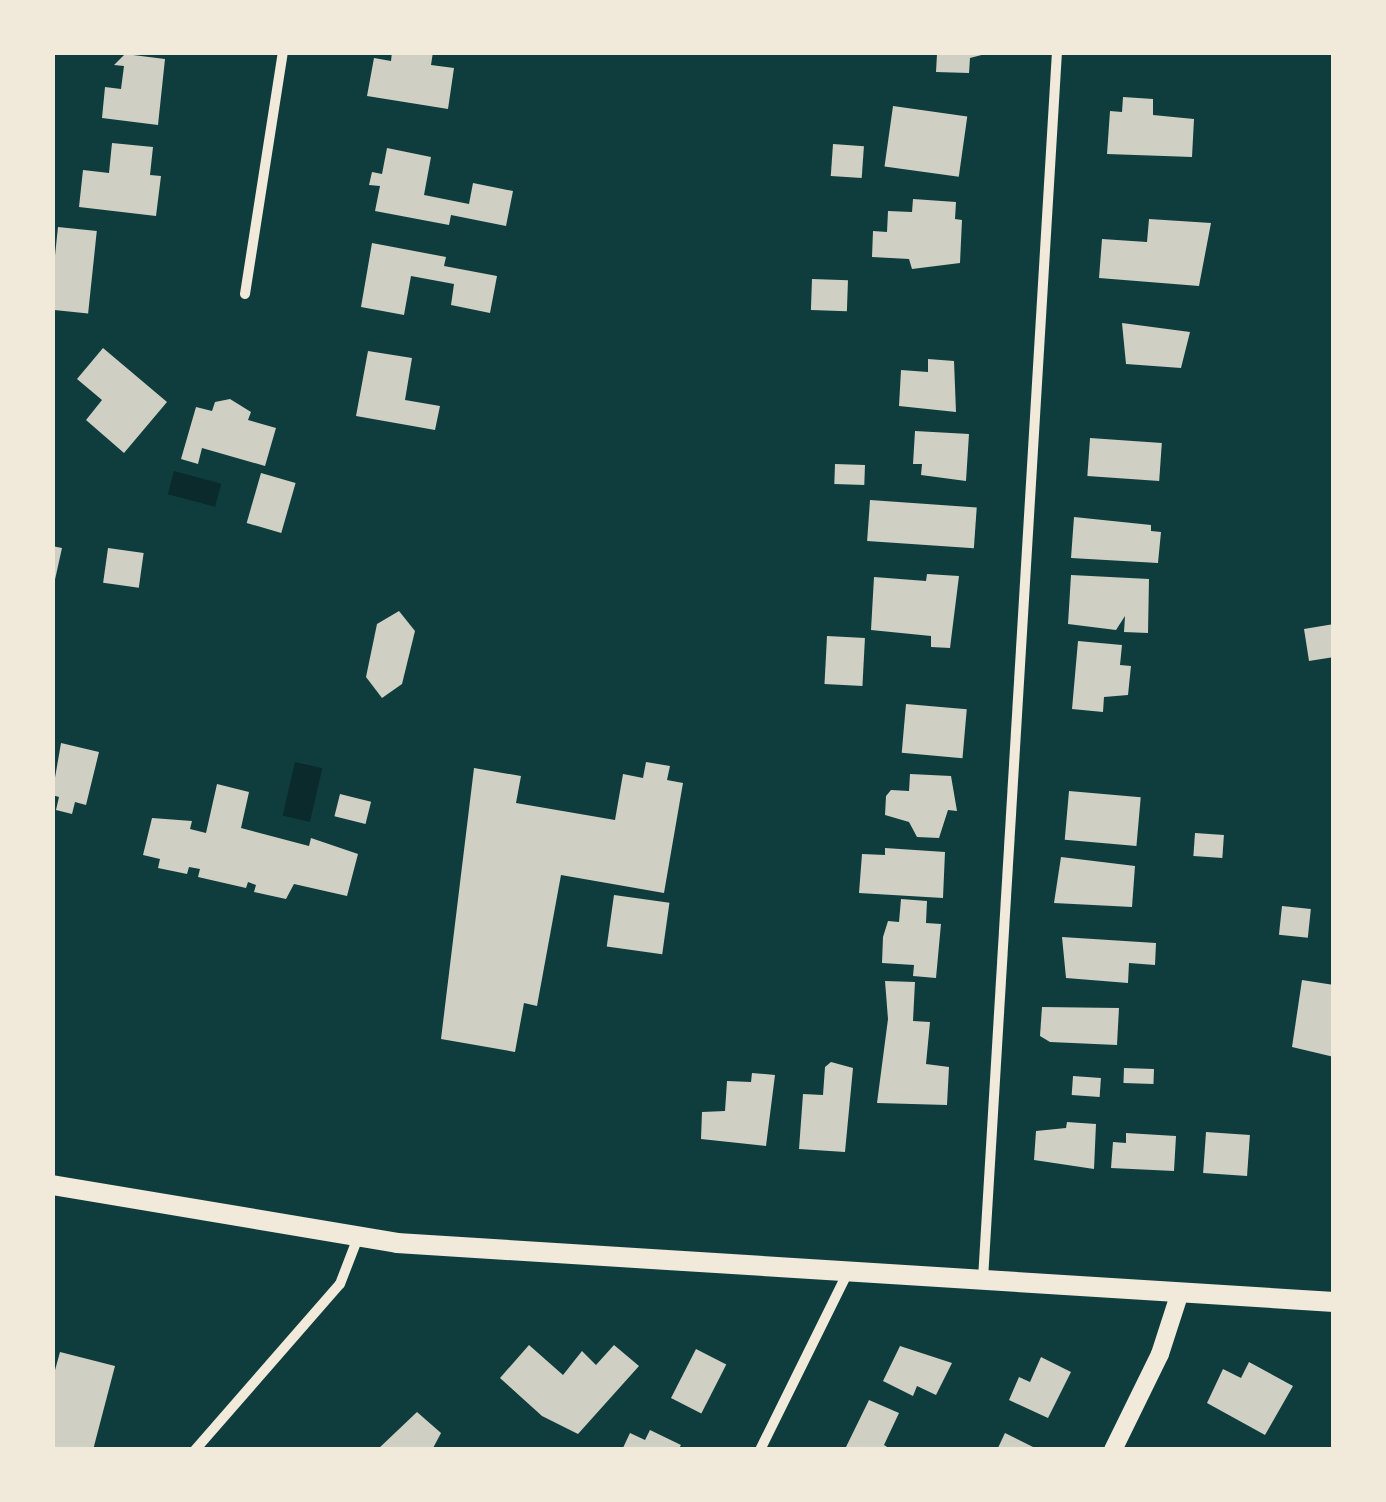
<!DOCTYPE html>
<html>
<head>
<meta charset="utf-8">
<style>
  body { margin:0 }
  #map { position:relative; width:1386px; height:1502px; overflow:hidden; background:#0f3d3e; font-family:Quicksand,sans-serif }
  div>[style] { position:absolute }
  [style*='--x'] { left:calc(var(--x)*1px); top:calc(var(--y)*1px); width:calc(var(--w)*1px); rotate:calc(var(--a)*1deg) }
  .water>* { inset:0; background:#0a2a2b; transform-origin:0 0 }
  .building>* { inset:0; background:#cfcfc3; transform-origin:0 0 }
  .minor>* { height:10px; margin:-5px; padding:0 5px; transform-origin:5px; border-radius:5px; background:#f1e9da }
  .tertiary>* { height:18px; margin:-9px; padding:0 9px; transform-origin:9px; border-radius:9px; background:#f1e9da }
  .secondary>* { height:20px; margin:-10px; padding:0 10px; transform-origin:10px; border-radius:10px; background:#f1e9da }
  span { translate:-50% -50%; white-space:nowrap; text-align:center; line-height:1.15; -webkit-text-stroke:8px #f1e9da; paint-order:stroke }
  .frame { position:absolute; inset:0; border:55px solid #f1e9da; pointer-events:none }
</style>
</head>
<body>
<div id="map">
  <div class="water">
    <i style="left:174px;top:471px;width:49px;height:24px;rotate:15deg"></i>
    <i style="left:295px;top:762px;width:28px;height:55px;rotate:13deg"></i>
  </div>
  <div class="building">
    <i style="clip-path:polygon(392px 52px,433px 52px,431px 65px,454px 68px,448px 109px,367px 96px,374px 58px,391px 61px)"></i>
    <i style="clip-path:polygon(993px 52px,970px 58px,969px 73px,936px 72px,937px 54px)"></i>
    <i style="clip-path:polygon(125px 54px,165px 59px,158px 125px,102px 118px,105px 87px,121px 89px,124px 66px,114px 65px)"></i>
    <i style="clip-path:polygon(1123px 97px,1153px 99px,1153px 115px,1194px 119px,1192px 157px,1107px 154px,1110px 111px,1122px 112px)"></i>
    <i style="left:893px;top:106px;width:75px;height:61px;rotate:8deg"></i>
    <i style="clip-path:polygon(112px 143px,153px 147px,150px 175px,161px 176px,156px 216px,79px 207px,83px 170px,109px 173px)"></i>
    <i style="left:833px;top:144px;width:31px;height:32px;rotate:4deg"></i>
    <i style="clip-path:polygon(387px 148px,431px 157px,424px 195px,469px 204px,473px 183px,513px 191px,506px 226px,451px 215px,449px 225px,375px 211px,380px 186px,369px 185px,372px 172px,382px 174px)"></i>
    <i style="clip-path:polygon(913px 199px,956px 202px,955px 219px,962px 220px,960px 263px,912px 269px,909px 259px,872px 257px,873px 231px,887px 232px,888px 211px,912px 212px)"></i>
    <i style="clip-path:polygon(1149px 219px,1211px 223px,1199px 286px,1099px 278px,1102px 239px,1147px 242px)"></i>
    <i style="left:58px;top:227px;width:39px;height:83px;rotate:6deg"></i>
    <i style="clip-path:polygon(372px 243px,446px 257px,444px 266px,497px 276px,490px 313px,451px 305px,454px 284px,411px 276px,404px 315px,361px 307px)"></i>
    <i style="left:812px;top:279px;width:36px;height:31px;rotate:2deg"></i>
    <i style="clip-path:polygon(1122px 323px,1190px 332px,1181px 368px,1126px 364px)"></i>
    <i style="clip-path:polygon(103px 348px,167px 402px,124px 453px,86px 420px,102px 400px,77px 379px)"></i>
    <i style="clip-path:polygon(368px 351px,412px 358px,405px 400px,440px 406px,435px 430px,356px 416px)"></i>
    <i style="clip-path:polygon(928px 359px,954px 361px,956px 412px,899px 406px,901px 370px,928px 372px)"></i>
    <i style="clip-path:polygon(230px 399px,251px 412px,248px 420px,276px 428px,265px 466px,202px 448px,198px 464px,181px 459px,196px 407px,212px 411px,215px 402px)"></i>
    <i style="clip-path:polygon(915px 431px,969px 434px,966px 481px,921px 475px,922px 464px,913px 464px)"></i>
    <i style="left:1090px;top:438px;width:72px;height:38px;rotate:4deg"></i>
    <i style="left:835px;top:464px;width:30px;height:20px;rotate:2deg"></i>
    <i style="left:261px;top:473px;width:36px;height:52px;rotate:16deg"></i>
    <i style="left:870px;top:500px;width:107px;height:41px;rotate:4deg"></i>
    <i style="clip-path:polygon(1074px 517px,1151px 525px,1151px 531px,1161px 532px,1158px 563px,1071px 558px)"></i>
    <i style="clip-path:polygon(52px 546px,62px 548px,54px 584px,52px 584px)"></i>
    <i style="left:108px;top:548px;width:36px;height:35px;rotate:8deg"></i>
    <i style="clip-path:polygon(927px 574px,959px 576px,950px 648px,931px 647px,931px 636px,871px 630px,874px 577px,926px 581px)"></i>
    <i style="clip-path:polygon(1071px 575px,1149px 579px,1148px 633px,1124px 632px,1125px 616px,1116px 630px,1068px 624px)"></i>
    <i style="clip-path:polygon(399px 611px,415px 631px,402px 684px,382px 698px,366px 677px,377px 624px)"></i>
    <i style="clip-path:polygon(1334px 624px,1334px 657px,1309px 661px,1304px 629px)"></i>
    <i style="left:827px;top:636px;width:38px;height:48px;rotate:3deg"></i>
    <i style="clip-path:polygon(1078px 641px,1122px 645px,1120px 665px,1131px 666px,1128px 695px,1104px 697px,1103px 712px,1072px 709px)"></i>
    <i style="left:906px;top:704px;width:61px;height:49px;rotate:5deg"></i>
    <i style="clip-path:polygon(61px 743px,99px 752px,86px 805px,75px 802px,72px 814px,56px 810px,59px 797px,52px 795px)"></i>
    <i style="clip-path:polygon(646px 762px,670px 766px,667px 780px,683px 783px,664px 893px,561px 875px,537px 1006px,524px 1003px,515px 1052px,441px 1039px,474px 768px,521px 776px,516px 803px,615px 820px,623px 774px,643px 778px)"></i>
    <i style="clip-path:polygon(910px 774px,951px 776px,957px 811px,948px 810px,939px 838px,917px 837px,909px 822px,885px 815px,886px 796px,891px 790px,909px 791px)"></i>
    <i style="clip-path:polygon(217px 784px,249px 792px,241px 828px,309px 846px,311px 838px,358px 854px,347px 896px,294px 884px,286px 899px,254px 892px,256px 885px,248px 882px,246px 888px,198px 877px,200px 869px,189px 867px,187px 874px,158px 868px,160px 859px,143px 855px,152px 818px,192px 821px,190px 829px,206px 833px)"></i>
    <i style="left:1069px;top:791px;width:72px;height:49px;rotate:5deg"></i>
    <i style="left:340px;top:794px;width:32px;height:23px;rotate:14deg"></i>
    <i style="left:1195px;top:833px;width:29px;height:23px;rotate:4deg"></i>
    <i style="clip-path:polygon(885px 848px,945px 852px,943px 898px,859px 893px,862px 854px,885px 855px)"></i>
    <i style="clip-path:polygon(1061px 857px,1135px 866px,1132px 907px,1054px 903px)"></i>
    <i style="left:614px;top:895px;width:56px;height:52px;rotate:8deg"></i>
    <i style="clip-path:polygon(901px 899px,927px 901px,926px 923px,941px 924px,936px 978px,913px 976px,914px 965px,882px 963px,883px 937px,888px 921px,899px 922px)"></i>
    <i style="left:1282px;top:906px;width:29px;height:29px;rotate:6deg"></i>
    <i style="clip-path:polygon(1062px 937px,1156px 943px,1155px 965px,1129px 963px,1128px 983px,1066px 978px)"></i>
    <i style="clip-path:polygon(1302px 980px,1334px 985px,1334px 1057px,1292px 1047px)"></i>
    <i style="clip-path:polygon(885px 981px,915px 982px,913px 1021px,930px 1022px,926px 1064px,949px 1067px,947px 1105px,877px 1103px,888px 1019px)"></i>
    <i style="clip-path:polygon(1042px 1007px,1119px 1008px,1117px 1045px,1050px 1042px,1040px 1036px)"></i>
    <i style="clip-path:polygon(831px 1062px,853px 1068px,845px 1152px,799px 1149px,803px 1094px,823px 1095px,825px 1067px)"></i>
    <i style="left:1124px;top:1068px;width:30px;height:15px;rotate:2deg"></i>
    <i style="clip-path:polygon(752px 1073px,775px 1075px,766px 1146px,701px 1139px,702px 1112px,725px 1111px,727px 1081px,751px 1082px)"></i>
    <i style="left:1073px;top:1076px;width:28px;height:19px;rotate:4deg"></i>
    <i style="clip-path:polygon(1067px 1122px,1096px 1124px,1094px 1169px,1034px 1160px,1036px 1131px,1066px 1128px)"></i>
    <i style="left:1206px;top:1132px;width:44px;height:41px;rotate:4deg"></i>
    <i style="clip-path:polygon(1126px 1133px,1176px 1136px,1174px 1171px,1111px 1168px,1113px 1142px,1126px 1143px)"></i>
    <i style="clip-path:polygon(529px 1345px,563px 1375px,582px 1351px,596px 1365px,614px 1345px,639px 1366px,578px 1434px,542px 1416px,500px 1378px)"></i>
    <i style="clip-path:polygon(900px 1346px,952px 1363px,936px 1395px,917px 1386px,913px 1396px,883px 1381px)"></i>
    <i style="left:696px;top:1349px;width:34px;height:55px;rotate:27deg"></i>
    <i style="clip-path:polygon(60px 1352px,115px 1366px,93px 1450px,52px 1450px,52px 1381px)"></i>
    <i style="clip-path:polygon(1041px 1357px,1071px 1372px,1048px 1418px,1009px 1400px,1019px 1377px,1030px 1382px)"></i>
    <i style="clip-path:polygon(1249px 1362px,1293px 1386px,1265px 1435px,1207px 1403px,1223px 1369px,1241px 1378px)"></i>
    <i style="clip-path:polygon(869px 1400px,899px 1413px,884px 1445px,892px 1450px,846px 1447px)"></i>
    <i style="clip-path:polygon(417px 1412px,441px 1433px,432px 1450px,377px 1450px)"></i>
    <i style="clip-path:polygon(650px 1430px,681px 1445px,678px 1450px,622px 1450px,630px 1433px,645px 1440px)"></i>
    <i style="clip-path:polygon(1005px 1433px,1039px 1450px,997px 1450px)"></i>
  </div>
  <div class="minor">
    <i style="--x:245;--y:294;--w:245;--a:-81.1"></i>
    <i style="--x:983;--y:1279;--w:1229;--a:-86.55"></i>
    <i style="--x:195;--y:1450;--w:220;--a:-48.9"></i>
    <i style="--x:340;--y:1284;--w:47;--a:-68.9"></i>
    <i style="--x:760;--y:1450;--w:194;--a:-63.7"></i>
  </div>
  <div class="tertiary">
    <i style="--x:1113;--y:1450;--w:107;--a:-63.9"></i>
    <i style="--x:1160;--y:1354;--w:65;--a:-72.1"></i>
  </div>
  <div class="secondary">
    <i style="--x:52;--y:1185;--w:350;--a:9.5"></i>
    <i style="--x:397;--y:1243;--w:939;--a:3.6"></i>
  </div>
  <div class="frame"></div>
</div>
</body>
</html>
